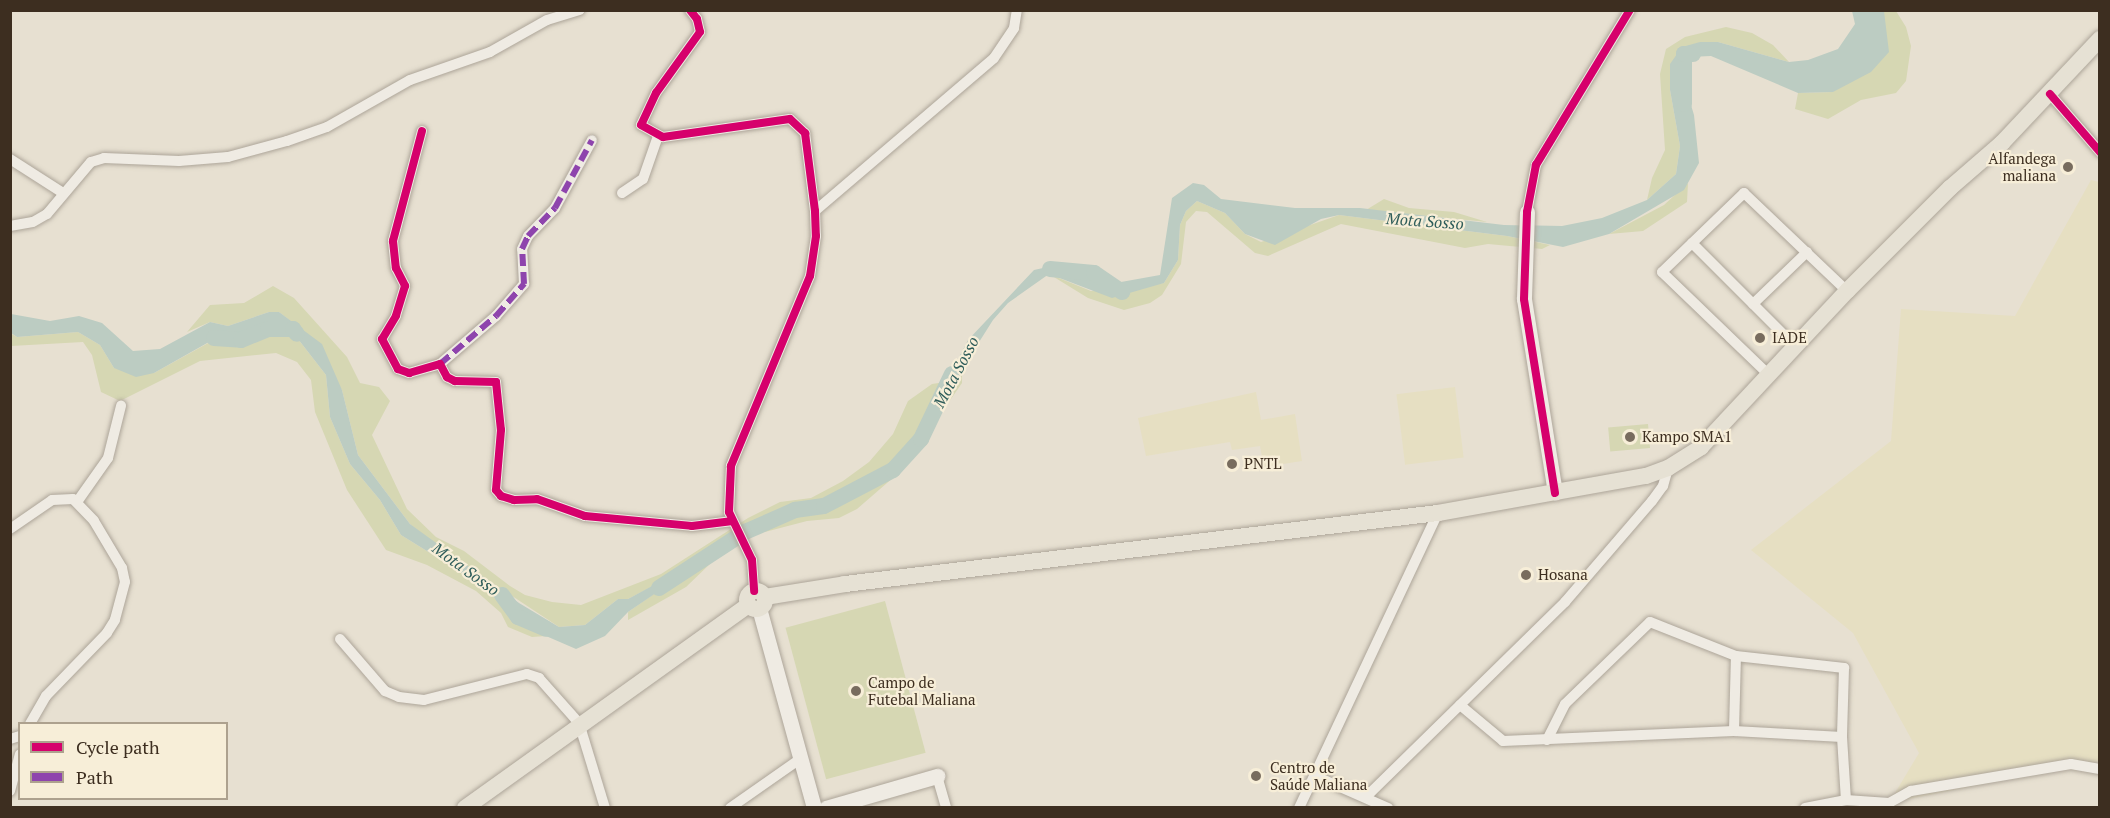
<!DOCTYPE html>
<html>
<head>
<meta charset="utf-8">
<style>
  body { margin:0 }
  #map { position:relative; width:2110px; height:818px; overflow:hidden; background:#e7e0d1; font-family:"PT Serif",serif }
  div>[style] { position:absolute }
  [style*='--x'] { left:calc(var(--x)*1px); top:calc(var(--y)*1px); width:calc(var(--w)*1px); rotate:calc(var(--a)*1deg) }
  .farmland>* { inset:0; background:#e6dfc2; transform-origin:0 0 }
  .green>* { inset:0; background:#d6d7b3; transform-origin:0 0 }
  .water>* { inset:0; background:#bcccc2 }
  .river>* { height:16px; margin:-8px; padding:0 8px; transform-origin:8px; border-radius:8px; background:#bcccc2 }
  .roads { filter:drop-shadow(0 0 2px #ada599) drop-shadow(0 0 2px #ada599) }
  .street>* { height:10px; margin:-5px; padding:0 5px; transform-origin:5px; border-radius:5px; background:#efebe3 }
  .secondary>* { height:15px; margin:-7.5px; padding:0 7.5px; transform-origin:7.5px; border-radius:7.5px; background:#efebe3 }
  .primary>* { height:16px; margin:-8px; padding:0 8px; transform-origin:8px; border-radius:8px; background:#e6e1d4 }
  .primary>.ring { margin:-8px; padding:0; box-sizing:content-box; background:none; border:16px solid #e6e1d4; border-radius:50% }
  .quiet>* { height:6px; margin-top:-3px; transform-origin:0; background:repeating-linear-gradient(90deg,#8e44ad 0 12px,transparent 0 18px) }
  .cycleway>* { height:8px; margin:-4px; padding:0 4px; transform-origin:4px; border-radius:4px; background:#d6006c }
  .dots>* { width:16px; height:16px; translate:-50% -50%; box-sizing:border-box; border:3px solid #f7eed8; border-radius:50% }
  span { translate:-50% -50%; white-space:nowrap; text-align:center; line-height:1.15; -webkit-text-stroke:4.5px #f7eed8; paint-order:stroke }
  .poi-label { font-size:15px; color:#3d2e20 }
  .right { translate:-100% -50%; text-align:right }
  .left { translate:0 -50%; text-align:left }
  .water-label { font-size:16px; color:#2f5d5a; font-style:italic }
  .frame { position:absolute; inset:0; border:12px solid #3d2e20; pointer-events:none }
  .legend { position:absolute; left:18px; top:722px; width:210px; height:78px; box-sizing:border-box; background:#f7eed8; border:2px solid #ada18e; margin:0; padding:8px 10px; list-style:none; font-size:18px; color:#3d2e20 }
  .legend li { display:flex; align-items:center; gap:12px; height:30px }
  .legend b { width:30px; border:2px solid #ada18e }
</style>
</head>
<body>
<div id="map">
  <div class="farmland">
    <i style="clip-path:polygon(2091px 180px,2099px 182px,2099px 761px,1889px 803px,1919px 753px,1853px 633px,1751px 550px,1891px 441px,1901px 309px,2015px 316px)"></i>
    <i style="left:1455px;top:387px;width:71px;height:59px;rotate:83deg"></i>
    <i style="clip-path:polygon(1256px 392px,1261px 420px,1295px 414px,1302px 461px,1264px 467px,1260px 446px,1232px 450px,1230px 442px,1146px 456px,1138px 418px)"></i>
  </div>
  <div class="green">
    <i style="clip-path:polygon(1884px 11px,1896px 11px,1906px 27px,1911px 46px,1906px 81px,1896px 93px,1861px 100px,1828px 119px,1795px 109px,1798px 93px,1833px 92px)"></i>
    <i style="clip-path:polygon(1726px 27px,1752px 33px,1773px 45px,1789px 62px,1718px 42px,1682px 47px,1670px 90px,1680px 146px,1676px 174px,1647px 200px,1652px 178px,1665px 150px,1660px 74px,1666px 49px,1685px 37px)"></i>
    <i style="clip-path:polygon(1688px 183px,1687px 202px,1643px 231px,1609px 234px,1664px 205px)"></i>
    <i style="clip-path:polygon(1384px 199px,1409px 208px,1454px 212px,1487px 222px,1366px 210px)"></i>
    <i style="clip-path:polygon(1197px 201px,1225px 213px,1245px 234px,1261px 242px,1339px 215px,1507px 236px,1550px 245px,1542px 249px,1488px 244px,1465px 248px,1341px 224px,1268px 256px,1255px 253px,1207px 212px,1196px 211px,1186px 222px,1181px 264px,1162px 295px,1150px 303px,1124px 310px,1088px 298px,1049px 274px,1091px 291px,1164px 283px,1178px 260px,1180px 225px,1186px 211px)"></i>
    <i style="clip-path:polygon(273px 286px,294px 298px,347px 357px,360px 383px,379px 387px,390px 401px,372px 435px,407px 509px,436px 537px,464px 551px,510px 586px,525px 595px,552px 602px,581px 605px,661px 574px,748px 518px,780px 502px,811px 498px,843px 481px,869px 462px,893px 434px,908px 401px,932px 384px,945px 382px,935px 402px,962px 370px,962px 383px,902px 470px,857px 509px,839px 518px,807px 521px,750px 536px,713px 561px,686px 587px,628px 620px,628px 612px,674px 580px,678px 573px,628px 599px,618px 599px,585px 625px,559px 627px,432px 543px,410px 524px,358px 455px,342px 390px,297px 326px,279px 312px,269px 312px,228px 326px,210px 322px,187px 332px,210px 305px,244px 303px)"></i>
    <i style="clip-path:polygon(272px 325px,298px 339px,326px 375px,330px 417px,350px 464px,380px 500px,401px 535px,456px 569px,546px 636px,532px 637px,508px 627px,501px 613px,476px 591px,427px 565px,386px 550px,347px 490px,315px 412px,311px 380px,297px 362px,276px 353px,200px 361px,120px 401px,101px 392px,92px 355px,83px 342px,11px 346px,10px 333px,17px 337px,78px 332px,100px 345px,114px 368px,154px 373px,210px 342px,230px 344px,253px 330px)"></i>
    <i style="left:1648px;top:424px;width:24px;height:40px;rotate:85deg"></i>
    <i style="left:885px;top:601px;width:157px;height:103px;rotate:75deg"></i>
  </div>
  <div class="water">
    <i style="clip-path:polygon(1852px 11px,1884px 11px,1889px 52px,1871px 72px,1833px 92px,1798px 93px,1711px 56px,1689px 57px,1681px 72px,1694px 115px,1699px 163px,1684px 190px,1609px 234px,1563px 247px,1507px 236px,1339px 215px,1321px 219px,1275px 245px,1245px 234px,1225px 213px,1197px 201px,1186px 211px,1180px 225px,1178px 260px,1164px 283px,1112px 298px,1049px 274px,1008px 303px,993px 320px,950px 388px,934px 405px,968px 340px,1034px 270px,1061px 264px,1078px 273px,1121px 282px,1160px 275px,1172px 198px,1193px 183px,1204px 185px,1221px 199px,1295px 208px,1360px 208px,1504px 225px,1562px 226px,1602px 218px,1647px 200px,1676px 174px,1680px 146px,1670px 90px,1670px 64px,1682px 47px,1700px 42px,1718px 42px,1789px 62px,1808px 60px,1838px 49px,1855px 24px)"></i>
    <i style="clip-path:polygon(269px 312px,279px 312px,322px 344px,342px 390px,358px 455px,410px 524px,519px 603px,559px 627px,585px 625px,618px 599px,628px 599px,678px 572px,675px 580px,628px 612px,605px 636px,576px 649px,546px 636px,456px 569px,401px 535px,380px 500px,350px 464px,330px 417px,326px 375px,298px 339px,271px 326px,253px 330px,230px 344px,209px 342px,154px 373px,136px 377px,114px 368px,100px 345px,78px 332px,17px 337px,11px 333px,11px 314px,50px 321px,79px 316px,102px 323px,133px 351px,160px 349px,210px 322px,228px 326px)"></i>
  </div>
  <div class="river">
    <i style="--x:1684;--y:104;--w:50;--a:-90"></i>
    <i style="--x:1684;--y:54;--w:9;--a:0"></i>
    <i style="--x:1050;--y:269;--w:44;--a:5.2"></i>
    <i style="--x:1094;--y:273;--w:34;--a:34"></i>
    <i style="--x:214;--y:338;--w:27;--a:4"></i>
    <i style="--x:241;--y:340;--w:29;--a:-22"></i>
    <i style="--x:268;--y:329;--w:25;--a:0"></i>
    <i style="--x:293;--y:329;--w:6;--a:51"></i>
    <i style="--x:659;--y:588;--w:103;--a:-33.1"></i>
    <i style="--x:745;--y:532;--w:55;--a:-23.7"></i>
    <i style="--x:795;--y:510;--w:29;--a:-8"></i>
    <i style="--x:824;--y:506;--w:78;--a:-27.6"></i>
    <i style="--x:893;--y:470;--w:42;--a:-47.9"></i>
    <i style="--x:921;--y:439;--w:72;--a:-64.5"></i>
    <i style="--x:502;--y:595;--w:27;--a:54"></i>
    <i style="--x:518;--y:617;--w:30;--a:23"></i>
  </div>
  <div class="roads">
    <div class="street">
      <i style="--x:690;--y:10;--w:11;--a:52"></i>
      <i style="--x:697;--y:19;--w:13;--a:77"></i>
      <i style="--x:700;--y:32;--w:75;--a:125.8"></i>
      <i style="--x:656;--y:93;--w:35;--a:115"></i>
      <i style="--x:641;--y:125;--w:25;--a:29"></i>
      <i style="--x:663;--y:137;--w:128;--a:-8.1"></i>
      <i style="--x:790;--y:119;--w:21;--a:43"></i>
      <i style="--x:805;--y:133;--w:79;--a:82.7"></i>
      <i style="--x:815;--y:211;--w:25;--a:88"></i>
      <i style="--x:816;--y:236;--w:40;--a:98.5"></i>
      <i style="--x:810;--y:276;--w:206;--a:112.6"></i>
      <i style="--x:731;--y:466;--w:46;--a:92.5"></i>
      <i style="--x:729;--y:512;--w:53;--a:64.4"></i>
      <i style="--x:752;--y:560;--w:31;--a:86"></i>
      <i style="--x:2050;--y:94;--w:77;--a:49.2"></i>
      <i style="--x:422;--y:131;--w:114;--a:104.8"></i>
      <i style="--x:393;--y:241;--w:27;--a:84"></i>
      <i style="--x:396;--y:268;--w:20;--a:63"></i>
      <i style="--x:405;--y:286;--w:31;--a:107"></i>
      <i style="--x:396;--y:316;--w:27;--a:121"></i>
      <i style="--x:382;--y:339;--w:34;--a:62"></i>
      <i style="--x:398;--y:369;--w:12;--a:20"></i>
      <i style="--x:409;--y:373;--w:32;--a:-16"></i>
      <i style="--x:440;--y:364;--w:15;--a:62"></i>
      <i style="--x:447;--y:377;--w:9;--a:27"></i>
      <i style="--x:455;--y:381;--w:41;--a:1.4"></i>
      <i style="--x:496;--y:382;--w:48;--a:84.1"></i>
      <i style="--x:501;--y:430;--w:60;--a:94.8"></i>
      <i style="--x:496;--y:490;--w:8;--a:50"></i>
      <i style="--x:501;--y:496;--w:14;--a:17"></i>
      <i style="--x:514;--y:500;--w:23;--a:-2"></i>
      <i style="--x:537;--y:499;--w:51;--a:19.5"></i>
      <i style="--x:585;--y:516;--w:107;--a:5.3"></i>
      <i style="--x:692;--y:526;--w:39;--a:-7"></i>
      <i style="--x:10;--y:159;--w:63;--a:32.7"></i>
      <i style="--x:622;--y:193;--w:25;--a:-34"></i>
      <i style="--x:643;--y:179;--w:46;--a:-70.8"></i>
      <i style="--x:815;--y:211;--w:235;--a:-40.5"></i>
      <i style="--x:994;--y:58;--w:36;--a:-56"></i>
      <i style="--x:1014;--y:28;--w:18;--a:-81"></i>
      <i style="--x:1527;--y:212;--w:48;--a:-79.2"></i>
      <i style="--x:1536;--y:165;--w:181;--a:-58.8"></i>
      <i style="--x:10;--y:226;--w:23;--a:-10"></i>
      <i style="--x:33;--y:222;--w:16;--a:-30"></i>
      <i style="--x:47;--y:214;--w:68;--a:-49.8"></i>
      <i style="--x:91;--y:162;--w:14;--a:-17"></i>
      <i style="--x:104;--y:158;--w:75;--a:2.3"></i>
      <i style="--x:179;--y:161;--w:49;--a:-4.7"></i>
      <i style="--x:228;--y:157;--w:61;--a:-15.2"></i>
      <i style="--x:287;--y:141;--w:42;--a:-19.3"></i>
      <i style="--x:327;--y:127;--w:95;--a:-29.5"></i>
      <i style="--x:410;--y:80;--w:85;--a:-19.3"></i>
      <i style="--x:490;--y:52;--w:65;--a:-29.3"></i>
      <i style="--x:547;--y:20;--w:34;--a:-17"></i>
      <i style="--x:1692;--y:243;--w:146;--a:45"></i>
      <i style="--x:1753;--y:304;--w:75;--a:-43.9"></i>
      <i style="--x:440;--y:364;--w:74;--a:-40.6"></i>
      <i style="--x:496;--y:316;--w:43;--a:-48.8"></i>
      <i style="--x:524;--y:284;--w:35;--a:-93"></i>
      <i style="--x:522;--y:249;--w:14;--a:-65"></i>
      <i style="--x:528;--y:236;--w:39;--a:-46"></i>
      <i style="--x:555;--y:208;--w:77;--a:-61.4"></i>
      <i style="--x:1768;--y:374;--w:147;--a:-136.1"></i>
      <i style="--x:1662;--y:272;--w:114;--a:-43.9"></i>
      <i style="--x:1744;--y:193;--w:142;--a:43.6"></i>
      <i style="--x:77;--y:502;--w:54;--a:-54.8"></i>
      <i style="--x:108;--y:458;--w:54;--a:-76"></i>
      <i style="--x:10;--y:529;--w:51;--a:-34.6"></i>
      <i style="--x:52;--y:500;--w:21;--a:-3"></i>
      <i style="--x:73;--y:499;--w:30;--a:46"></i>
      <i style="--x:94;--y:521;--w:55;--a:59.2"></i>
      <i style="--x:122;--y:568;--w:14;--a:78"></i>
      <i style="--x:125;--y:582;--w:39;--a:105"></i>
      <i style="--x:115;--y:620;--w:15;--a:122"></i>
      <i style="--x:107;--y:633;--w:88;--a:134.1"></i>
      <i style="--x:46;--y:696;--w:32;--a:120"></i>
      <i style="--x:340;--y:639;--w:69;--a:49.1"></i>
      <i style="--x:385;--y:691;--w:15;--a:23"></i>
      <i style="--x:399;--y:697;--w:25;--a:7"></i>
      <i style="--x:424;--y:700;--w:106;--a:-14.2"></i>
      <i style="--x:527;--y:674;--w:13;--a:18"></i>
      <i style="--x:539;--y:678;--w:60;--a:48.4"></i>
      <i style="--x:579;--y:723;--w:89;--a:73"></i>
      <i style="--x:1460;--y:705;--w:56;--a:39.9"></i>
      <i style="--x:1503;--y:741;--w:231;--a:-2.5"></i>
      <i style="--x:1734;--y:731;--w:108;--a:3.2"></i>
      <i style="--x:1734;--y:731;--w:75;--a:-88.5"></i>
      <i style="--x:10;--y:739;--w:10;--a:-17"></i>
      <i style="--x:1547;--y:740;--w:40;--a:-63.4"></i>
      <i style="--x:1565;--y:704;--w:118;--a:-44"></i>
      <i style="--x:1650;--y:622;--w:92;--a:21.6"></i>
      <i style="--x:1736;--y:656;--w:109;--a:6.3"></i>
      <i style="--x:1844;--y:668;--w:69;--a:91.7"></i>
      <i style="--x:1842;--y:737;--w:63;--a:86.4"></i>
      <i style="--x:937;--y:776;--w:33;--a:74"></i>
      <i style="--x:1315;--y:776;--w:80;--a:23.7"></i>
      <i style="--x:10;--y:791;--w:38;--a:-75"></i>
      <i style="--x:1366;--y:797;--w:279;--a:-44.4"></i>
      <i style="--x:1565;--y:602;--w:133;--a:-49.3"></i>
      <i style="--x:1652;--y:501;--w:19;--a:-54"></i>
      <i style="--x:1663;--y:486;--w:19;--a:-74"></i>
      <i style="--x:730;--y:808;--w:85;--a:-35"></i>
      <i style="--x:1299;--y:808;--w:326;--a:-64.8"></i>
      <i style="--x:1805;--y:808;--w:42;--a:-11"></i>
      <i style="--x:1846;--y:800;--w:43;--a:4"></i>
      <i style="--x:1889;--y:803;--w:25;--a:-29"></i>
      <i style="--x:1911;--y:791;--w:162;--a:-9.6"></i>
      <i style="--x:2071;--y:764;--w:29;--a:10"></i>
    </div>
    <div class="secondary">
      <i style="--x:1527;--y:212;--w:87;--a:92"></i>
      <i style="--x:1524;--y:299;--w:196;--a:80.9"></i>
      <i style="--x:759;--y:608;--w:207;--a:74.6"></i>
      <i style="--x:826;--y:808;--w:116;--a:-16.1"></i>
    </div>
    <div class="primary">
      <i class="ring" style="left:747px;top:591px;width:2px;height:2px"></i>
      <i style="--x:765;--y:597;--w:81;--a:-9.2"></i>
      <i style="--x:845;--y:584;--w:597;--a:-6.83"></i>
      <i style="--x:1438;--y:513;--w:211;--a:-10.1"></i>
      <i style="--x:1646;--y:476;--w:23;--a:-20"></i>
      <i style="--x:1668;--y:468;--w:39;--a:-32"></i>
      <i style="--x:1701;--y:447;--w:214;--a:-46.9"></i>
      <i style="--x:1847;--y:291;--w:146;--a:-45"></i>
      <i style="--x:1950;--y:188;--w:69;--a:-40.9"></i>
      <i style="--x:2002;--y:143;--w:143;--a:-46.7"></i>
      <i style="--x:465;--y:808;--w:349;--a:-35.6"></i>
    </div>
  </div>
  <div class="quiet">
    <i style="--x:440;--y:364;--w:74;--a:-40.6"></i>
    <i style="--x:496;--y:316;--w:43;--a:-48.8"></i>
    <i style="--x:524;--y:284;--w:35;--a:-93"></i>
    <i style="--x:522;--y:249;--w:14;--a:-65"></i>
    <i style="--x:528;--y:236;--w:39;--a:-46"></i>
    <i style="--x:555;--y:208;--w:77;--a:-61.4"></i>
  </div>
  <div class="cycleway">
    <i style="--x:690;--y:10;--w:11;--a:52"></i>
    <i style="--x:697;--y:19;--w:13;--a:77"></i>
    <i style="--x:700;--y:32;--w:75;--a:125.8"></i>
    <i style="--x:656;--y:93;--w:35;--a:115"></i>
    <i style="--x:641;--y:125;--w:25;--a:29"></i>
    <i style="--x:663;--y:137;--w:128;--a:-8.1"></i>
    <i style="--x:790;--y:119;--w:21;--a:43"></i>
    <i style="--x:805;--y:133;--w:79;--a:82.7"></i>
    <i style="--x:815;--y:211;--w:25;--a:88"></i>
    <i style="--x:816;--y:236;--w:40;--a:98.5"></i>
    <i style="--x:810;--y:276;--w:206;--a:112.6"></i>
    <i style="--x:731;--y:466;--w:46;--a:92.5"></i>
    <i style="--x:729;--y:512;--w:53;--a:64.4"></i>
    <i style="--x:752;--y:560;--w:31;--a:86"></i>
    <i style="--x:2050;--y:94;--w:77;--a:49.2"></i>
    <i style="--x:422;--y:131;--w:114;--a:104.8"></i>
    <i style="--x:393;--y:241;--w:27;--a:84"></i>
    <i style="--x:396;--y:268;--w:20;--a:63"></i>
    <i style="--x:405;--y:286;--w:31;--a:107"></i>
    <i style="--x:396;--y:316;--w:27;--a:121"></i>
    <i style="--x:382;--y:339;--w:34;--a:62"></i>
    <i style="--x:398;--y:369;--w:12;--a:20"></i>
    <i style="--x:409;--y:373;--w:32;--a:-16"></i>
    <i style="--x:440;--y:364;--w:15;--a:62"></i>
    <i style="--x:447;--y:377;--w:9;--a:27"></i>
    <i style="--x:455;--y:381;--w:41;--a:1.4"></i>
    <i style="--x:496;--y:382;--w:48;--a:84.1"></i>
    <i style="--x:501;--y:430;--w:60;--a:94.8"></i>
    <i style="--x:496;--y:490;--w:8;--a:50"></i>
    <i style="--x:501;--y:496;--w:14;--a:17"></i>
    <i style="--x:514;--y:500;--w:23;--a:-2"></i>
    <i style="--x:537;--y:499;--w:51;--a:19.5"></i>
    <i style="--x:585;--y:516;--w:107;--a:5.3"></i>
    <i style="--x:692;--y:526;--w:39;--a:-7"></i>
    <i style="--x:1555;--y:493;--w:196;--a:-99.1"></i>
    <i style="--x:1524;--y:299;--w:87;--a:-88"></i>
    <i style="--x:1527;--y:212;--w:48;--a:-79.2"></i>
    <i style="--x:1536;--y:165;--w:181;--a:-58.8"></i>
  </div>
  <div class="dots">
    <i style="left:2068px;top:167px;background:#786c5e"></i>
    <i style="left:1760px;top:338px;background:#786c5e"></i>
    <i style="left:1630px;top:437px;background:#786c5e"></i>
    <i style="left:1232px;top:464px;background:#786c5e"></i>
    <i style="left:1526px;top:575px;background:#786c5e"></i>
    <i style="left:856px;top:691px;background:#786c5e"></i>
    <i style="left:1256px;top:776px;background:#786c5e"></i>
  </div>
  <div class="poi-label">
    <span class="right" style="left:2056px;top:167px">Alfandega<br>maliana</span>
    <span class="left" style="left:1772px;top:338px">IADE</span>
    <span class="left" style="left:1642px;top:437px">Kampo SMA1</span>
    <span class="left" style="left:1244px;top:464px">PNTL</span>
    <span class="left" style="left:1538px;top:575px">Hosana</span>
    <span class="left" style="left:868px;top:691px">Campo de<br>Futebal Maliana</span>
    <span class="left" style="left:1270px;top:776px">Centro de<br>Saúde Maliana</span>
  </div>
  <div class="water-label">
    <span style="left:1425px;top:221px;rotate:4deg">Mota Sosso</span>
    <span style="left:956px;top:372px;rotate:-62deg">Mota Sosso</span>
    <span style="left:466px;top:569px;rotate:36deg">Mota Sosso</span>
  </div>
  <div class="frame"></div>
  <ul class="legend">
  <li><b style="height:8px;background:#d6006c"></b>Cycle path</li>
  <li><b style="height:8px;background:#8e44ad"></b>Path</li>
  </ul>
</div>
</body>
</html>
